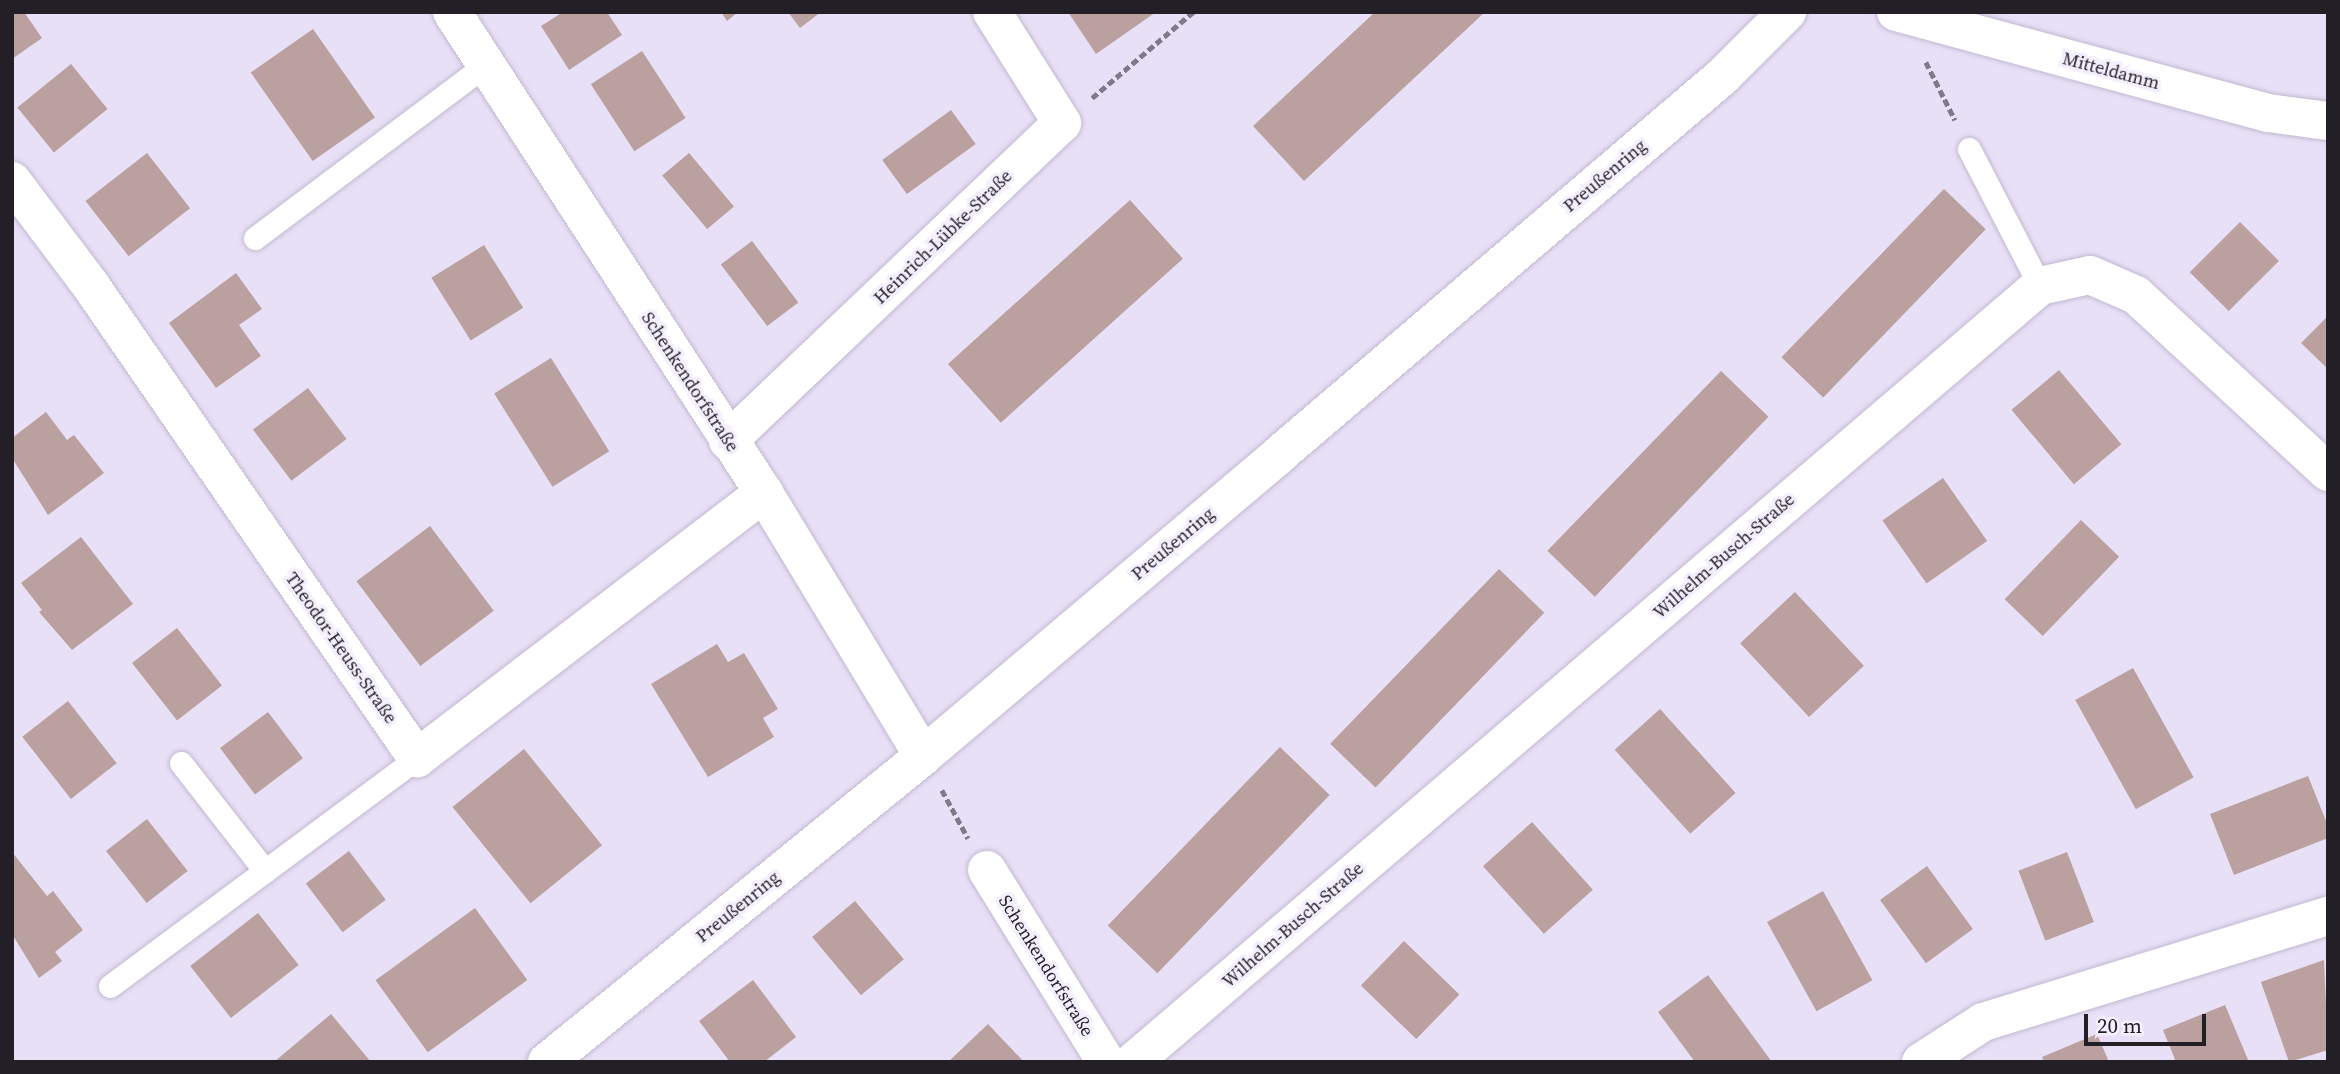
<!DOCTYPE html>
<html>
<head>
<meta charset="utf-8">
<style>
  body { margin:0 }
  #map { position:relative; width:2340px; height:1074px; overflow:hidden; background:#e8e0f7; font-family:"Source Serif 4",serif }
  div>[style] { position:absolute }
  [style*='--x'] { left:calc(var(--x)*1px); top:calc(var(--y)*1px); width:calc(var(--w)*1px); rotate:calc(var(--a)*1deg) }
  .building>* { inset:0; background:#baa09e; transform-origin:0 0 }
  .path>* { height:4.5px; margin-top:-2.25px; transform-origin:0; background:repeating-linear-gradient(90deg,#7f7988 0 7px,transparent 0 10.5px) }
  .roads { filter:drop-shadow(0 0 2px #c1b9cf) drop-shadow(0 0 2px #c1b9cf) }
  .lane>* { height:23px; margin:-11.5px; padding:0 11.5px; transform-origin:11.5px; border-radius:11.5px; background:#fff }
  .street>* { height:38px; margin:-19px; padding:0 19px; transform-origin:19px; border-radius:19px; background:#fff }
  .secondary>* { height:38px; margin:-19px; padding:0 19px; transform-origin:19px; border-radius:19px; background:#fff }
  span { translate:-50% -50%; white-space:nowrap; text-align:center; line-height:1.15; -webkit-text-stroke:7px #f4effd; paint-order:stroke }
  .street-label { font-size:18px; color:#221f27 }
  .frame { position:absolute; inset:0; border:14px solid #221f27; pointer-events:none }
  .scale { position:absolute; left:2084px; top:1014px; width:122px; height:32px; box-sizing:border-box; border:4px solid #221f27; border-top:0; padding-left:9px; font-size:21px; line-height:24px; white-space:nowrap; color:#221f27; -webkit-text-stroke:5px #f4effd; paint-order:stroke }
</style>
</head>
<body>
<div id="map">
  <div class="building">
    <i style="clip-path:polygon(12px 12px,24px 12px,42px 38px,12px 59px)"></i>
    <i style="clip-path:polygon(563px 12px,607px 12px,622px 35px,569px 70px,541px 26px)"></i>
    <i style="clip-path:polygon(721px 12px,738px 12px,727px 21px)"></i>
    <i style="clip-path:polygon(788px 12px,821px 12px,800px 28px)"></i>
    <i style="clip-path:polygon(1068px 12px,1156px 12px,1096px 54px)"></i>
    <i style="clip-path:polygon(1375px 12px,1485px 12px,1304px 181px,1253px 126px)"></i>
    <i style="left:313px;top:29px;width:108px;height:76px;rotate:55deg"></i>
    <i style="left:642px;top:51px;width:80px;height:61px;rotate:57deg"></i>
    <i style="left:71px;top:64px;width:58px;height:69px;rotate:51deg"></i>
    <i style="left:951px;top:110px;width:42px;height:85px;rotate:54deg"></i>
    <i style="left:147px;top:153px;width:70px;height:78px;rotate:52deg"></i>
    <i style="left:689px;top:153px;width:70px;height:35px;rotate:50deg"></i>
    <i style="left:1944px;top:189px;width:58px;height:234px;rotate:44deg"></i>
    <i style="left:1130px;top:200px;width:79px;height:245px;rotate:48deg"></i>
    <i style="left:2240px;top:222px;width:55px;height:71px;rotate:45deg"></i>
    <i style="left:752px;top:241px;width:77px;height:39px;rotate:53deg"></i>
    <i style="left:484px;top:245px;width:74px;height:62px;rotate:58deg"></i>
    <i style="clip-path:polygon(236px 273px,262px 309px,239px 325px,261px 356px,216px 388px,169px 323px)"></i>
    <i style="clip-path:polygon(2328px 316px,2328px 369px,2301px 343px)"></i>
    <i style="left:551px;top:358px;width:110px;height:67px;rotate:58deg"></i>
    <i style="left:2059px;top:370px;width:97px;height:62px;rotate:50deg"></i>
    <i style="left:1721px;top:371px;width:66px;height:250px;rotate:44deg"></i>
    <i style="left:308px;top:388px;width:64px;height:69px;rotate:53deg"></i>
    <i style="clip-path:polygon(46px 412px,67px 440px,74px 435px,104px 473px,48px 515px,12px 458px,12px 438px)"></i>
    <i style="left:1943px;top:478px;width:77px;height:74px;rotate:55deg"></i>
    <i style="left:2081px;top:520px;width:53px;height:110px;rotate:44deg"></i>
    <i style="left:430px;top:526px;width:106px;height:92px;rotate:53deg"></i>
    <i style="clip-path:polygon(81px 537px,133px 604px,72px 650px,39px 612px,42px 610px,21px 583px)"></i>
    <i style="left:1499px;top:569px;width:63px;height:243px;rotate:44deg"></i>
    <i style="left:1795px;top:592px;width:101px;height:75px;rotate:47deg"></i>
    <i style="left:177px;top:628px;width:73px;height:57px;rotate:52deg"></i>
    <i style="clip-path:polygon(717px 644px,728px 662px,744px 653px,778px 709px,763px 718px,774px 737px,708px 777px,651px 684px)"></i>
    <i style="left:2133px;top:668px;width:125px;height:66px;rotate:61deg"></i>
    <i style="left:68px;top:701px;width:79px;height:58px;rotate:52deg"></i>
    <i style="left:1660px;top:709px;width:113px;height:61px;rotate:48deg"></i>
    <i style="left:268px;top:712px;width:58px;height:60px;rotate:53deg"></i>
    <i style="left:1280px;top:747px;width:69px;height:248px;rotate:44deg"></i>
    <i style="left:524px;top:749px;width:124px;height:92px;rotate:51deg"></i>
    <i style="clip-path:polygon(2308px 776px,2328px 826px,2328px 838px,2234px 875px,2210px 814px)"></i>
    <i style="left:147px;top:819px;width:66px;height:52px;rotate:52deg"></i>
    <i style="left:1532px;top:822px;width:91px;height:66px;rotate:48deg"></i>
    <i style="left:349px;top:851px;width:61px;height:54px;rotate:53deg"></i>
    <i style="clip-path:polygon(12px 852px,47px 896px,53px 891px,83px 930px,55px 952px,62px 961px,39px 978px,12px 934px)"></i>
    <i style="left:2067px;top:852px;width:75px;height:52px;rotate:69deg"></i>
    <i style="left:1927px;top:866px;width:78px;height:58px;rotate:54deg"></i>
    <i style="left:1823px;top:891px;width:102px;height:64px;rotate:61deg"></i>
    <i style="left:855px;top:901px;width:76px;height:56px;rotate:50deg"></i>
    <i style="left:475px;top:908px;width:89px;height:123px;rotate:54deg"></i>
    <i style="left:258px;top:913px;width:66px;height:86px;rotate:52deg"></i>
    <i style="left:1404px;top:941px;width:77px;height:62px;rotate:44deg"></i>
    <i style="clip-path:polygon(2324px 960px,2328px 1050px,2289px 1062px,2261px 982px)"></i>
    <i style="clip-path:polygon(1708px 975px,1772px 1062px,1695px 1062px,1658px 1012px)"></i>
    <i style="clip-path:polygon(753px 980px,796px 1037px,764px 1062px,730px 1062px,699px 1021px)"></i>
    <i style="clip-path:polygon(2225px 1005px,2249px 1062px,2176px 1062px,2163px 1030px)"></i>
    <i style="clip-path:polygon(331px 1014px,371px 1062px,274px 1062px)"></i>
    <i style="clip-path:polygon(988px 1024px,1024px 1062px,948px 1062px)"></i>
    <i style="clip-path:polygon(2097px 1034px,2109px 1062px,2044px 1062px,2042px 1057px)"></i>
  </div>
  <div class="path">
    <i style="--x:1926;--y:62;--w:65;--a:63.4"></i>
    <i style="--x:1092;--y:98;--w:133;--a:-40.4"></i>
    <i style="--x:942;--y:790;--w:55;--a:61.6"></i>
  </div>
  <div class="roads">
    <div class="lane">
      <i style="--x:1969;--y:149;--w:154;--a:62.6"></i>
      <i style="--x:255;--y:238;--w:288;--a:-36.9"></i>
      <i style="--x:181;--y:763;--w:137;--a:52.1"></i>
      <i style="--x:110;--y:986;--w:382;--a:-36.6"></i>
    </div>
    <div class="street">
      <i style="--x:452;--y:12;--w:573;--a:57.03"></i>
      <i style="--x:764;--y:493;--w:307;--a:58.8"></i>
      <i style="--x:1896;--y:12;--w:385;--a:15.2"></i>
      <i style="--x:2268;--y:113;--w:61;--a:7.6"></i>
      <i style="--x:12;--y:181;--w:131;--a:53"></i>
      <i style="--x:91;--y:286;--w:574;--a:55.37"></i>
      <i style="--x:417;--y:758;--w:437;--a:-37.4"></i>
      <i style="--x:728;--y:441;--w:461;--a:-43.6"></i>
      <i style="--x:1062;--y:123;--w:131;--a:-122.2"></i>
      <i style="--x:987;--y:870;--w:226;--a:58.2"></i>
      <i style="--x:1133;--y:1062;--w:1194;--a:-40.55"></i>
      <i style="--x:2040;--y:286;--w:51;--a:-12.4"></i>
      <i style="--x:2090;--y:275;--w:50;--a:23.5"></i>
      <i style="--x:2136;--y:295;--w:261;--a:42.7"></i>
      <i style="--x:1921;--y:1062;--w:74;--a:-32.8"></i>
      <i style="--x:1983;--y:1022;--w:361;--a:-17.1"></i>
    </div>
    <div class="secondary">
      <i style="--x:547;--y:1062;--w:485;--a:-39.1"></i>
      <i style="--x:923;--y:756;--w:469;--a:-40.2"></i>
      <i style="--x:1281;--y:453;--w:581;--a:-40.46"></i>
      <i style="--x:1723;--y:76;--w:91;--a:-45"></i>
    </div>
  </div>
  <div class="street-label">
    <span style="left:2111px;top:71px;rotate:15deg">Mitteldamm</span>
    <span style="left:1605px;top:176px;rotate:-40deg">Preußenring</span>
    <span style="left:943px;top:237px;rotate:-44deg">Heinrich-Lübke-Straße</span>
    <span style="left:690px;top:382px;rotate:57deg">Schenkendorfstraße</span>
    <span style="left:1173px;top:544px;rotate:-40deg">Preußenring</span>
    <span style="left:1724px;top:556px;rotate:-41deg">Wilhelm-Busch-Straße</span>
    <span style="left:341px;top:648px;rotate:55deg">Theodor-Heuss-Straße</span>
    <span style="left:738px;top:907px;rotate:-39deg">Preußenring</span>
    <span style="left:1293px;top:925px;rotate:-41deg">Wilhelm-Busch-Straße</span>
    <span style="left:1046px;top:966px;rotate:58deg">Schenkendorfstraße</span>
  </div>
  <div class="frame"></div>
  <div class="scale">20 m</div>
</div>
</body>
</html>
